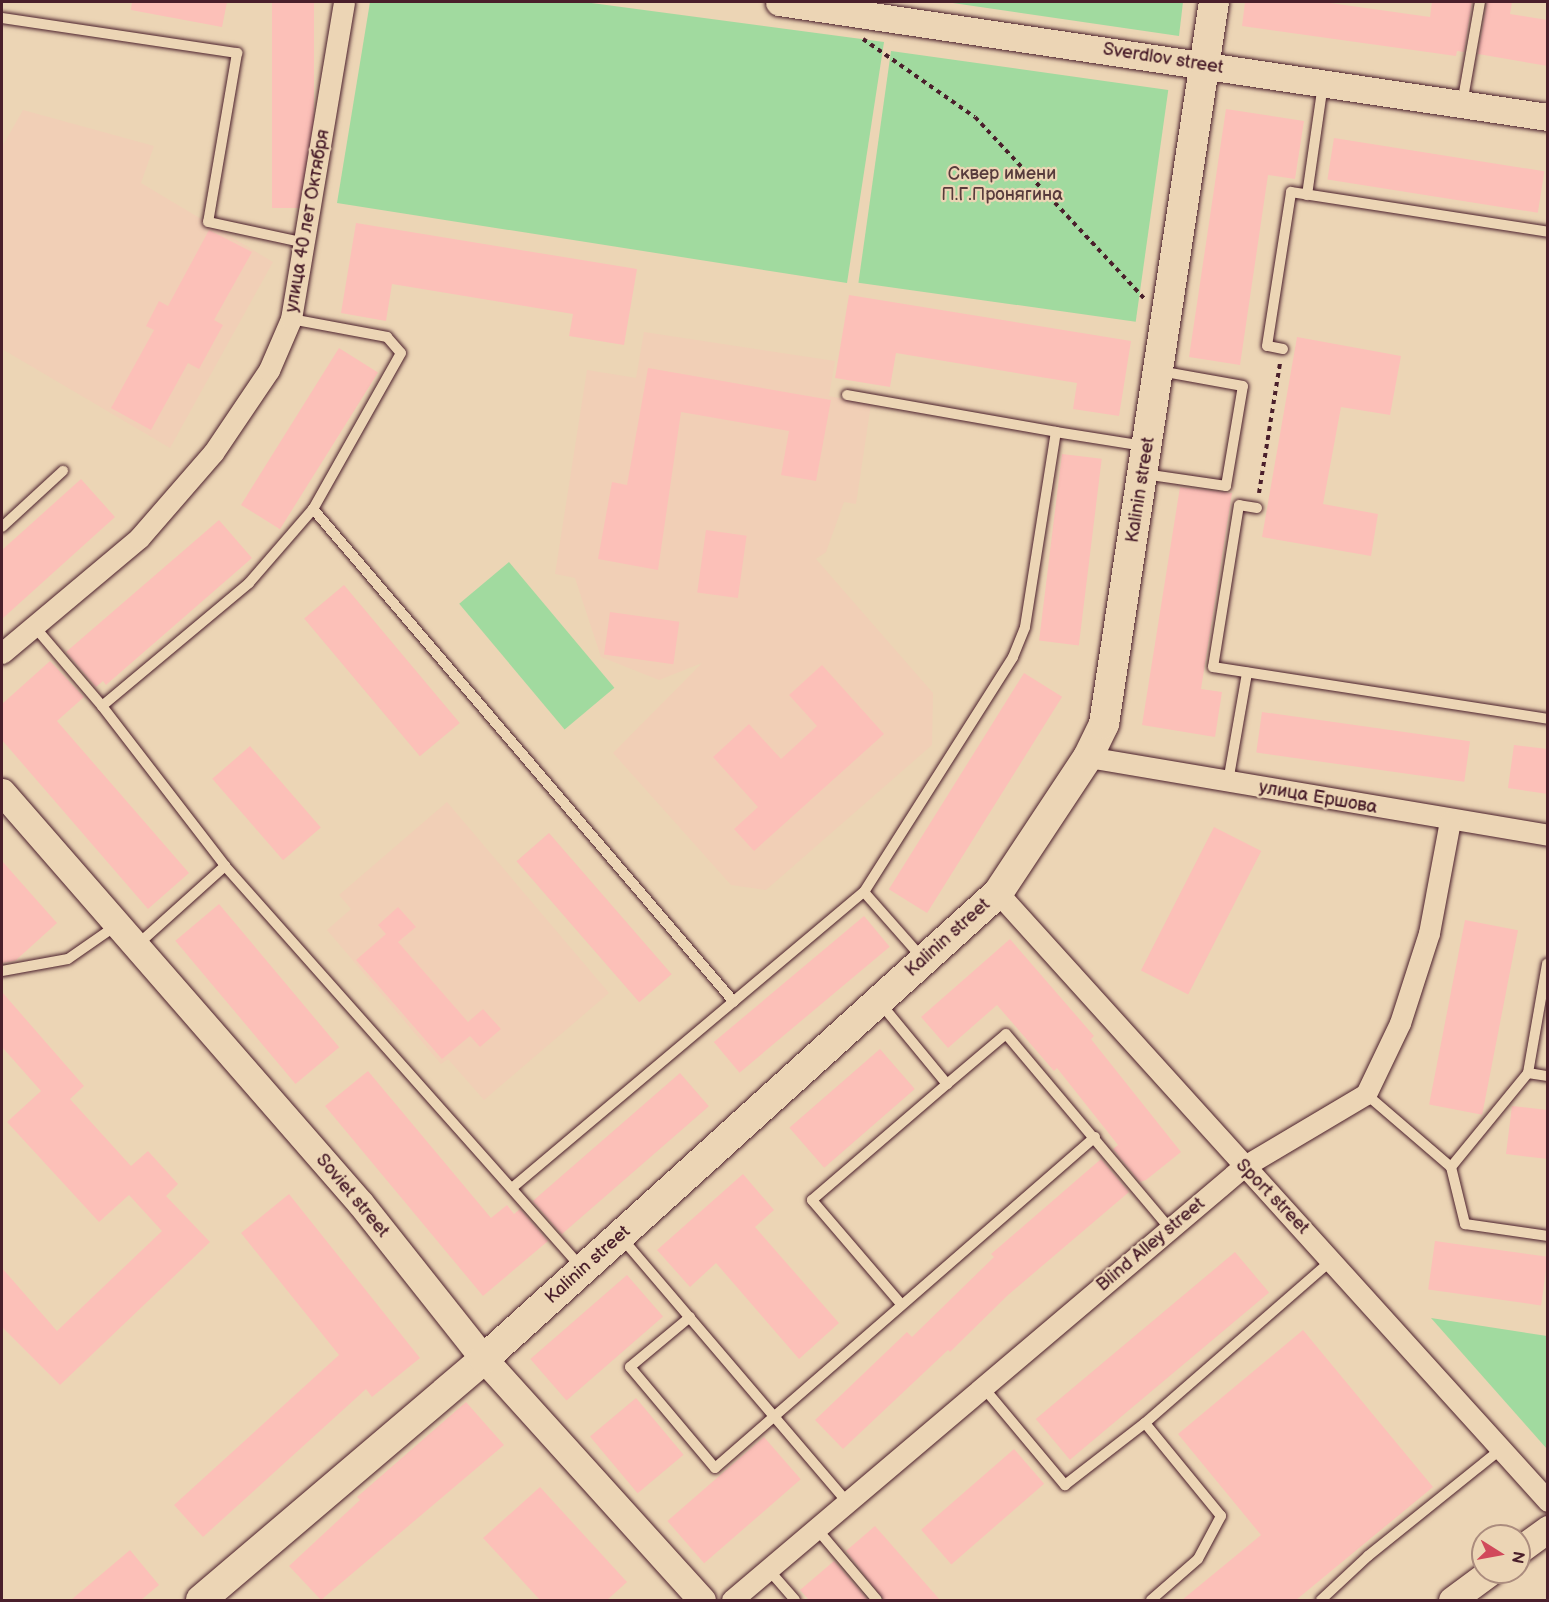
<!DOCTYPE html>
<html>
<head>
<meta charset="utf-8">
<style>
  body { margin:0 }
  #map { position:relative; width:1549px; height:1602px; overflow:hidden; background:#ecd5b5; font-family:"Balsamiq Sans",sans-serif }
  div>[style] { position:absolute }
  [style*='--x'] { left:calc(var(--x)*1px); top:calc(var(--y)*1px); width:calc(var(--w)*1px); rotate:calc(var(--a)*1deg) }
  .built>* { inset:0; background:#f1cfb6 }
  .green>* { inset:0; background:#a1da9f; transform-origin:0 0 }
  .building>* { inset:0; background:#fcc0b8; transform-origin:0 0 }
  .path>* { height:4px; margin-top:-2px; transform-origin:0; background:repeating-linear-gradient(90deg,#4a1f2b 0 4.5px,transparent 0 9px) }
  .roads { filter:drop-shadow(0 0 2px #4a1f2b) drop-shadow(0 0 2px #4a1f2b) }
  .service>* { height:10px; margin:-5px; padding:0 5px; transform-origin:5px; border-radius:5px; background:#ecd5b5 }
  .minor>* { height:21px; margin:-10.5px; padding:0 10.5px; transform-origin:10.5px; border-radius:10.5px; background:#ecd5b5 }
  .tertiary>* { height:27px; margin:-13.5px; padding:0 13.5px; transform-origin:13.5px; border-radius:13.5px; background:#ecd5b5 }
  .secondary>* { height:30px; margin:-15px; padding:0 15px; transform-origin:15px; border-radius:15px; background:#ecd5b5 }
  span { translate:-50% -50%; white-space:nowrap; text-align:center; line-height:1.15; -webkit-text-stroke:4.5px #ecd5b5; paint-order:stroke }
  .street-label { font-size:18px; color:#4a1f2b }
  .park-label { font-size:18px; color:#573b3c }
  .frame { position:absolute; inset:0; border:3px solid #4a1f2b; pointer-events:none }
  .north { position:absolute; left:1471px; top:1524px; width:60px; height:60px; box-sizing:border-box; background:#ecd5b5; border:2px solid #ab8c7e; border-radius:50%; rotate:101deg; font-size:16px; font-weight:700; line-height:24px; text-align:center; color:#4a1f2b }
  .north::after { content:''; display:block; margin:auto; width:21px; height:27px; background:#d1495b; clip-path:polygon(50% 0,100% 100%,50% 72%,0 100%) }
</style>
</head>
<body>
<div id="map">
  <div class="built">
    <i style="clip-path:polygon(23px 110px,154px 146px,141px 183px,273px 262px,170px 448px,2px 349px,2px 147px)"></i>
    <i style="clip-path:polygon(644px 332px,835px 361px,829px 396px,871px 404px,856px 504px,844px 502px,826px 552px,816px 559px,933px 693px,932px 745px,766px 890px,731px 885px,613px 753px,702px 663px,659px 680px,601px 657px,575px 578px,555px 574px,587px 370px,636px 378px)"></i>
    <i style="clip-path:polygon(447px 802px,609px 993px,484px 1100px,448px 1059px,441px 1064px,327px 930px,351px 909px,339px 895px)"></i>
  </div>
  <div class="green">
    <i style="clip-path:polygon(370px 2px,584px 2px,884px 42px,847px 283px,337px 203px)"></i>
    <i style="clip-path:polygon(946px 2px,1183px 2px,1179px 36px)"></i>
    <i style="left:891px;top:51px;width:280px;height:234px;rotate:8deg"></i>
    <i style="left:509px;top:562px;width:164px;height:65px;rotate:50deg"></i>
    <i style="clip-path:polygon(1431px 1318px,1547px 1336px,1547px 1449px)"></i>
  </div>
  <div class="building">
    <i style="clip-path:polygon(132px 2px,227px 2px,222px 27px,131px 10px)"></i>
    <i style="left:272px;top:2px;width:42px;height:206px"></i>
    <i style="clip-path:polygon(1245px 2px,1323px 2px,1430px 17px,1432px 2px,1472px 2px,1464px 52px,1457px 51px,1456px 56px,1242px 26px)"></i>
    <i style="clip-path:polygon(1487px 2px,1512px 2px,1510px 14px,1548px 20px,1548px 66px,1478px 54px)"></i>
    <i style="clip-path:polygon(1226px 109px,1304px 121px,1295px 179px,1268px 175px,1240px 365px,1189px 357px)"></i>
    <i style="left:1334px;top:138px;width:213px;height:42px;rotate:9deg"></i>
    <i style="clip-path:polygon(356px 223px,637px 269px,624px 345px,569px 336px,573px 314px,392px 284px,386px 321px,341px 313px)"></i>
    <i style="clip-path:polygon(209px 230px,252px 252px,214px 320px,223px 325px,199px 369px,188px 363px,151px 430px,111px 408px,154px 330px,146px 326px,159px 301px,168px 306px)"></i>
    <i style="clip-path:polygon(849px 295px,1131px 341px,1119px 416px,1073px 409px,1077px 383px,896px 353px,890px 387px,835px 378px)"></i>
    <i style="clip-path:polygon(1297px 337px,1401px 356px,1390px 415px,1341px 407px,1323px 504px,1378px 514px,1371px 556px,1262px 537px)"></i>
    <i style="left:339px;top:348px;width:46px;height:185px;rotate:32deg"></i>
    <i style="clip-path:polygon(648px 368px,831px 400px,816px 481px,781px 475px,789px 431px,681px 412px,658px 570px,598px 559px,612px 482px,627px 485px)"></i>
    <i style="left:1062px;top:454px;width:40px;height:188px;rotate:7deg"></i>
    <i style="clip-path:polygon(81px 479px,115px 517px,2px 619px,2px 550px)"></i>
    <i style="clip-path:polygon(1180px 487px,1232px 493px,1201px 689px,1222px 692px,1215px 737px,1142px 725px)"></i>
    <i style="clip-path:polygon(219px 520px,252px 558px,106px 685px,103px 681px,96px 687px,66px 652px)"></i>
    <i style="left:706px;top:530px;width:41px;height:63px;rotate:8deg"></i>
    <i style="left:344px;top:585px;width:180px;height:52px;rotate:50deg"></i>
    <i style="left:610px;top:612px;width:70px;height:43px;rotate:8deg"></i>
    <i style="clip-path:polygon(50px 661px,84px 697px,57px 721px,189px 873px,148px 909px,2px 740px,2px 704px)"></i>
    <i style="clip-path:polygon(822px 665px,884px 734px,754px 851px,734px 829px,758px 807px,713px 757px,749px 724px,781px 759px,817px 726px,789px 695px)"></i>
    <i style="left:1024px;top:673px;width:45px;height:255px;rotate:32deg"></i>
    <i style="left:1262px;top:712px;width:210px;height:41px;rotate:8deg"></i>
    <i style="clip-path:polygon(1514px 745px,1548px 749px,1548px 794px,1508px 788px)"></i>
    <i style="left:250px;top:746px;width:108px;height:50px;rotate:49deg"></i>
    <i style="left:1214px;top:827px;width:53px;height:161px;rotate:27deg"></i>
    <i style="left:549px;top:833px;width:187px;height:43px;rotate:49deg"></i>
    <i style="clip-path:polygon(2px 861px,57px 923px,15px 961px,2px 963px)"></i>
    <i style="left:219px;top:904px;width:187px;height:57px;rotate:50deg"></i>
    <i style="clip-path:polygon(398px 907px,416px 927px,398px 942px,468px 1022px,483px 1009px,501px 1029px,480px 1047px,470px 1036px,442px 1059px,356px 960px,386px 934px,378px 925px)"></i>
    <i style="left:864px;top:916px;width:40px;height:196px;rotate:50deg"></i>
    <i style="left:1465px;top:920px;width:54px;height:188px;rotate:11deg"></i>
    <i style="clip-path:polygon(1010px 939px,1094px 1036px,1091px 1039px,1181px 1152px,1146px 1180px,1140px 1182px,1113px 1149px,1118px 1145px,1057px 1068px,1054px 1071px,997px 1005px,948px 1048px,921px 1017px)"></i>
    <i style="clip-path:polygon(2px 992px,84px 1086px,70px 1099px,131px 1166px,148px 1151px,178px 1184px,166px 1196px,210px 1242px,60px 1385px,2px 1327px,2px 1268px,57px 1331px,162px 1231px,129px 1195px,99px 1222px,7px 1122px,41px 1091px,2px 1047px)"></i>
    <i style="left:880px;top:1049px;width:53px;height:120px;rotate:49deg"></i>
    <i style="clip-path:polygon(368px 1071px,491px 1218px,507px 1205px,514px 1214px,520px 1209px,548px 1241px,483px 1296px,325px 1106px)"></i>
    <i style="left:680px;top:1073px;width:44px;height:195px;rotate:49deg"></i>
    <i style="clip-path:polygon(1512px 1106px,1548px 1110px,1548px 1159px,1506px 1154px)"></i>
    <i style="clip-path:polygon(1101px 1159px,1129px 1192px,1008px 1295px,950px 1352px,948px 1350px,843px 1449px,815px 1420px,907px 1332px,912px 1337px,994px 1257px,991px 1254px)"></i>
    <i style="clip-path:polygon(743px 1174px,774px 1210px,755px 1227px,839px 1323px,799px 1359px,716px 1263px,690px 1287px,657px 1250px)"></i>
    <i style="clip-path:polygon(289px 1194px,420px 1358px,372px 1397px,366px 1389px,203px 1537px,174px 1505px,339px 1355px,241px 1233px)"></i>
    <i style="left:1435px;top:1241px;width:114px;height:49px;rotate:8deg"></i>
    <i style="left:1235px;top:1252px;width:53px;height:260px;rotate:50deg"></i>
    <i style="left:627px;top:1275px;width:55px;height:128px;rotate:49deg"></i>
    <i style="clip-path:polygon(1303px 1330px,1433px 1487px,1296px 1600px,1182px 1600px,1261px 1535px,1178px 1434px)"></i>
    <i style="left:636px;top:1398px;width:74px;height:60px;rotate:50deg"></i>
    <i style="clip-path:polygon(466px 1402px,504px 1445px,321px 1600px,289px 1566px,360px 1500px,357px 1497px)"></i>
    <i style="left:764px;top:1437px;width:56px;height:128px;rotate:49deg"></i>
    <i style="left:1014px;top:1449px;width:46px;height:123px;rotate:49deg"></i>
    <i style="clip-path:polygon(540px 1487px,627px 1582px,607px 1600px,540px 1600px,483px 1538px)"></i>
    <i style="clip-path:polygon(875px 1526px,940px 1600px,884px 1600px,846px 1551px)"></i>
    <i style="clip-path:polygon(130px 1550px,159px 1585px,141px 1600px,71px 1600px)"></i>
    <i style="clip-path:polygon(834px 1561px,868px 1600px,809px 1600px,800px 1590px)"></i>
  </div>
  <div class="path">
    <i style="--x:863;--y:39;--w:136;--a:34.9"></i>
    <i style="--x:975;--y:117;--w:249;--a:47"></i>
    <i style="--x:1259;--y:493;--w:131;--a:-80.8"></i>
  </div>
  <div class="roads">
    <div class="service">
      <i style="--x:2;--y:18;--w:238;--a:8.5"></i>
      <i style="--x:237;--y:53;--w:171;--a:99.7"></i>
      <i style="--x:208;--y:222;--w:99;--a:12.2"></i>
      <i style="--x:1462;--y:104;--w:104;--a:-80"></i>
      <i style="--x:1307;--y:195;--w:112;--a:-81.8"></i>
      <i style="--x:291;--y:319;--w:98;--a:10.6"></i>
      <i style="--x:387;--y:337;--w:21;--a:49"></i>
      <i style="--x:401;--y:353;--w:179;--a:119.4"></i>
      <i style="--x:313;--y:509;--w:648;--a:49.5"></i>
      <i style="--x:1283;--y:349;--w:16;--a:-169"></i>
      <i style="--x:1267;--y:346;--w:156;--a:-81.1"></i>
      <i style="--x:1291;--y:192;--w:260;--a:8.8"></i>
      <i style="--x:847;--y:395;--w:212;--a:10"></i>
      <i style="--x:1144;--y:474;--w:83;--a:8.3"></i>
      <i style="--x:1226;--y:486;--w:101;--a:-80.4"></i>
      <i style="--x:1243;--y:386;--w:84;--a:-169.8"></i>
      <i style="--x:1257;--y:508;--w:18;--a:-171"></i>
      <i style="--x:1239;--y:505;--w:164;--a:99.1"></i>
      <i style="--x:1213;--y:667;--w:339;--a:8.8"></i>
      <i style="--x:2;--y:527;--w:83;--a:-42.6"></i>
      <i style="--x:34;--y:626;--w:105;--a:49.6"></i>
      <i style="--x:102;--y:706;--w:202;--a:52.4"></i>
      <i style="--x:102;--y:706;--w:192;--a:-39.9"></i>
      <i style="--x:249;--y:583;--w:98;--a:-49.1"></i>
      <i style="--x:1228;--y:782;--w:111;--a:-80.1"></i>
      <i style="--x:864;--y:892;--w:278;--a:-57.6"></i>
      <i style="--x:1013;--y:657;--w:32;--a:-68"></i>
      <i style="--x:1025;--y:627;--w:197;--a:-81"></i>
      <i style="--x:1056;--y:432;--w:89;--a:9"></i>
      <i style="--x:136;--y:946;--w:120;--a:-42"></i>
      <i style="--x:225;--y:866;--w:536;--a:48.4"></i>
      <i style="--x:2;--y:971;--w:67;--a:-10.3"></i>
      <i style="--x:68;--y:959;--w:60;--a:-34.8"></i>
      <i style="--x:881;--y:1004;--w:104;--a:50.5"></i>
      <i style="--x:947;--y:1084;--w:77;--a:-40.3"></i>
      <i style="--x:1006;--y:1034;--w:255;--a:49.9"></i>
      <i style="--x:1528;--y:1073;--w:111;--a:-80.1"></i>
      <i style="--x:1366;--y:1094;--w:112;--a:40.7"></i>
      <i style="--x:1451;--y:1167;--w:122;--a:-50.7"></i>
      <i style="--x:1528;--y:1073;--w:20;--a:9"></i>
      <i style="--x:1451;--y:1167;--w:59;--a:76.2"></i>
      <i style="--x:1465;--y:1224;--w:84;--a:8.2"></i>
      <i style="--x:512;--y:1188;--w:460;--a:-40.1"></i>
      <i style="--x:864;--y:892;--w:89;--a:48.6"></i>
      <i style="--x:620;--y:1236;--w:350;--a:49.5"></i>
      <i style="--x:901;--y:1304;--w:137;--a:-130.6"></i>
      <i style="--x:812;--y:1200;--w:178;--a:-40.7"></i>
      <i style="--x:690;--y:1317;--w:78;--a:140.2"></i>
      <i style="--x:630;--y:1367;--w:132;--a:49.9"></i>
      <i style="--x:715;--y:1468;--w:504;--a:-41.06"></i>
      <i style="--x:983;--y:1387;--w:128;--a:50.1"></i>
      <i style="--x:1065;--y:1485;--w:101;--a:-37.8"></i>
      <i style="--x:816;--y:1528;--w:94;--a:49.7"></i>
      <i style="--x:768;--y:1569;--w:41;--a:48.9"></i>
      <i style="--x:1151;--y:1600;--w:62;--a:-41.1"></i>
      <i style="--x:1198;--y:1559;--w:49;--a:-61.9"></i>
      <i style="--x:1221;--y:1516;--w:120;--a:-129.3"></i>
      <i style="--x:1145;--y:1423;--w:248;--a:-41.1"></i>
      <i style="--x:1321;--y:1600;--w:64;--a:-43.1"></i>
      <i style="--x:1368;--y:1556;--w:171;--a:-38.8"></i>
    </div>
    <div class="minor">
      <i style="--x:2;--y:653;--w:179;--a:-40"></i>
      <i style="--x:139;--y:538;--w:113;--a:-49"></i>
      <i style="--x:213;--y:453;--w:100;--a:-56"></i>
      <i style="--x:269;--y:370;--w:56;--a:-66.7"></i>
      <i style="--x:291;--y:319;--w:321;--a:-80.5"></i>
      <i style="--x:1088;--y:757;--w:467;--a:9.6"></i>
      <i style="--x:998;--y:893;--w:820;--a:47.87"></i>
      <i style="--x:732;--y:1600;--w:670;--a:-40.28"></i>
      <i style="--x:1243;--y:1167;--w:143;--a:-30.7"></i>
      <i style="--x:1366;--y:1094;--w:79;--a:-64.4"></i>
      <i style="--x:1400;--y:1023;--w:95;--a:-72.1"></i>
      <i style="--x:1429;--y:933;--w:114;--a:-79.4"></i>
    </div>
    <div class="tertiary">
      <i style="--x:779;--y:2;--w:778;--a:8.51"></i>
      <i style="--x:2;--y:792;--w:546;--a:48.93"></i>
      <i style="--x:361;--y:1204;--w:198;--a:51.6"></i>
      <i style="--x:484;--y:1359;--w:325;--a:47.9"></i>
      <i style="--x:1519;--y:1550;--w:36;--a:-36"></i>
      <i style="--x:1452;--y:1600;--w:47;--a:-36.4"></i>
    </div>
    <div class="secondary">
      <i style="--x:201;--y:1600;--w:372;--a:-40.4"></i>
      <i style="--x:484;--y:1359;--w:694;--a:-42.2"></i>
      <i style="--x:998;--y:893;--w:163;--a:-56.5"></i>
      <i style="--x:1088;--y:757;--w:37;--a:-64"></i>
      <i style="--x:1104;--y:724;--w:730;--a:-81.34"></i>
    </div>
  </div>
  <div class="street-label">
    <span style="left:1163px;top:59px;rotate:9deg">Sverdlov street</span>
    <span style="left:308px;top:221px;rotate:-80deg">улица 40 лет Октября</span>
    <span style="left:1141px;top:490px;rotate:-81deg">Kalinin street</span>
    <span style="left:1318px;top:798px;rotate:10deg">улица Ершова</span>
    <span style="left:948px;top:938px;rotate:-42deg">Kalinin street</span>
    <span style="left:352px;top:1196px;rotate:50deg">Soviet street</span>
    <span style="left:1272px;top:1197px;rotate:46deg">Sport street</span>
    <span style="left:1151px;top:1245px;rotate:-40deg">Blind Alley street</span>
    <span style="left:588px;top:1265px;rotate:-42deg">Kalinin street</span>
  </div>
  <div class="park-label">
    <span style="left:1002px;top:185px">Сквер имени<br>П.Г.Пронягина</span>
  </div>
  <div class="frame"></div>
  <div class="north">N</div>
</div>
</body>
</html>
